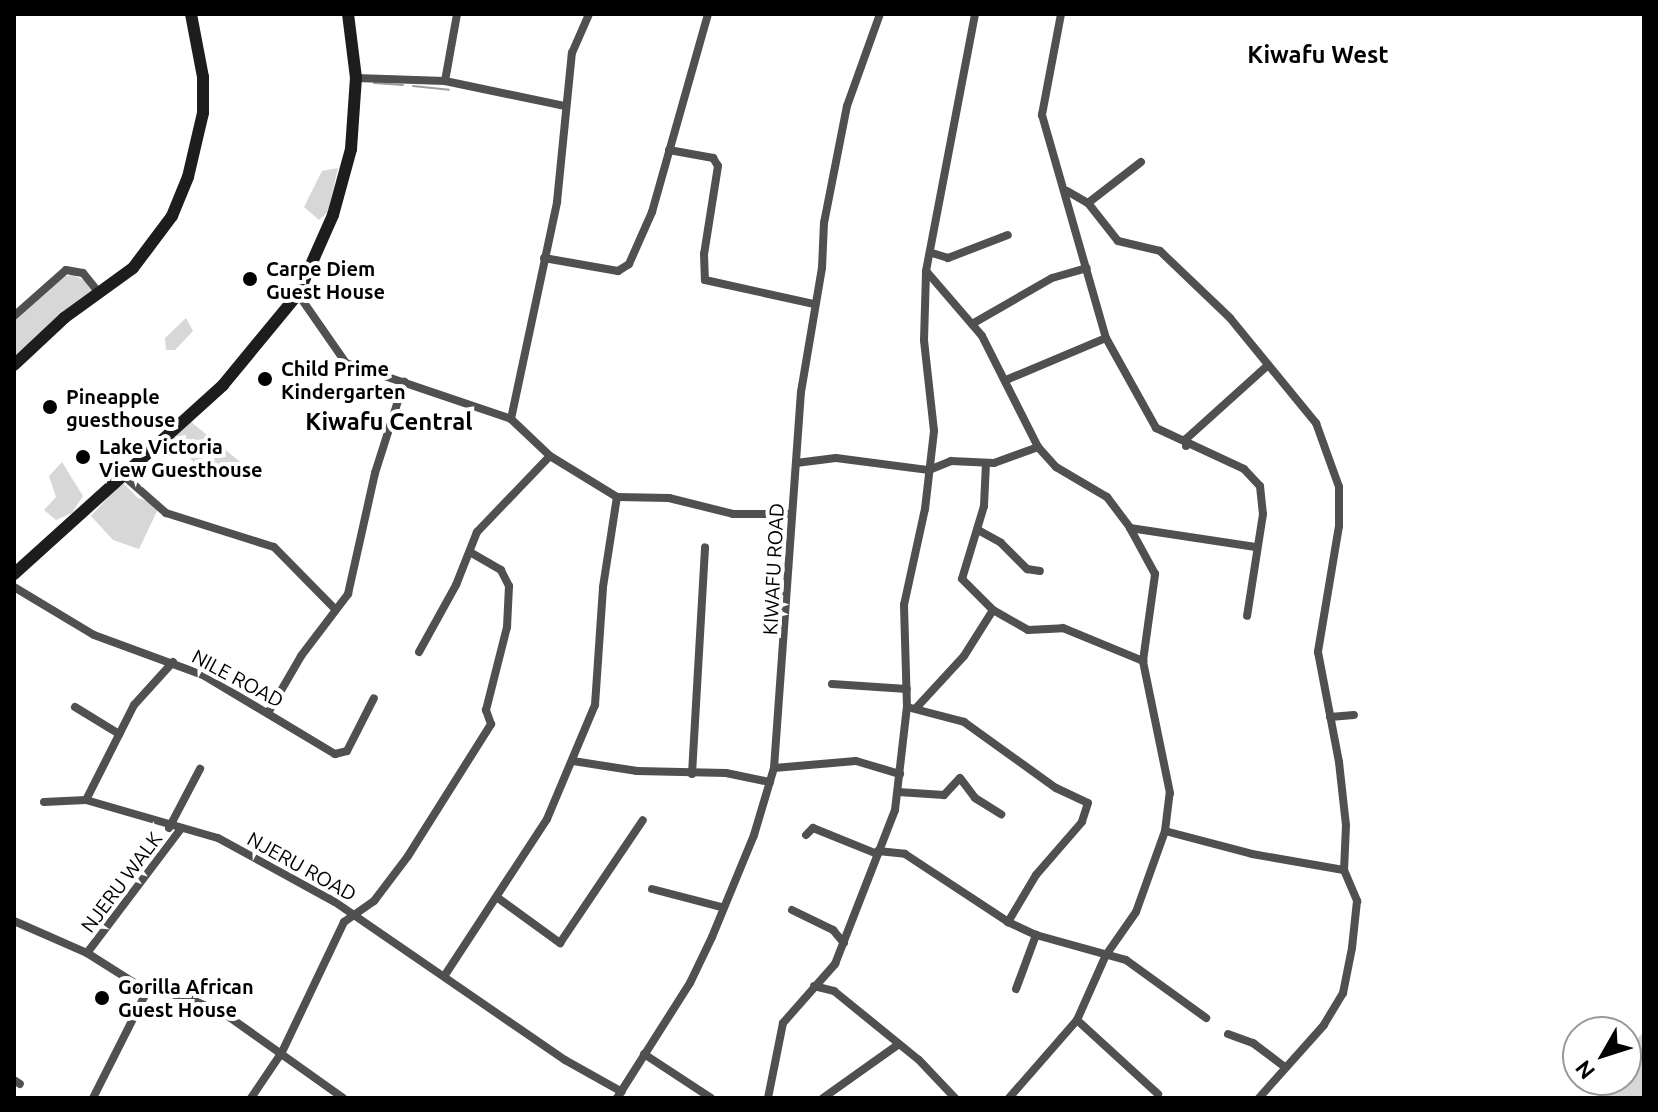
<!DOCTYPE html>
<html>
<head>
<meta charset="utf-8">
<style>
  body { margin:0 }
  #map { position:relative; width:1658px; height:1112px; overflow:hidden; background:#fff; font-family:Ubuntu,sans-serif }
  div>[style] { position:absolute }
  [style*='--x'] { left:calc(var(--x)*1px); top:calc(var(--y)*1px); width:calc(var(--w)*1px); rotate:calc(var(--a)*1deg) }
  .green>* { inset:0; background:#d7d7d7 }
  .stream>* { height:2px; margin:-1px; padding:0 1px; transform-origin:1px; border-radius:1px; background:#9e9e9e }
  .street>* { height:8px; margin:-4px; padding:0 4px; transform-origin:4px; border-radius:4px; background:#505050 }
  .secondary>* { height:12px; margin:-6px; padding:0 6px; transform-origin:6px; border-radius:6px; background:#1d1d1d }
  .dots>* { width:22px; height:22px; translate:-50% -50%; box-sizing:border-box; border:4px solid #fff; border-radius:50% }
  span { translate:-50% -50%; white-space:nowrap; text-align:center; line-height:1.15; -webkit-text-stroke:8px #fff; paint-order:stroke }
  .poi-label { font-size:20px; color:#000; font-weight:700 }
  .left { translate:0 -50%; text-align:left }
  .street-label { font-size:20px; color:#000 }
  .quarter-label { font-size:24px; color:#000; font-weight:700 }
  .frame { position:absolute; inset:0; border:16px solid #000; pointer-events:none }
  .north { position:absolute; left:1562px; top:1016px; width:80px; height:80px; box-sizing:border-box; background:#fff; border:2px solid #999; border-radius:50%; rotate:231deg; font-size:22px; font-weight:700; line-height:32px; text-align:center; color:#000 }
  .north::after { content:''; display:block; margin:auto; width:28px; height:36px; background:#000; clip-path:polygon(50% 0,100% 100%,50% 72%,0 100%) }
</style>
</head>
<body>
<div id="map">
  <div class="green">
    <i style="clip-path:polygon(338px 168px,328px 212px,319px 220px,304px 207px,322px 171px)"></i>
    <i style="clip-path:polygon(73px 275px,100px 288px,14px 369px,14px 321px,59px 277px)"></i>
    <i style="clip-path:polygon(186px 318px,193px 331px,175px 350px,166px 350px,165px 338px)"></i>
    <i style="clip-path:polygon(191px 422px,243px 464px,237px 481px,228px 471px,205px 463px,200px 469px,171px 437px)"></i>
    <i style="clip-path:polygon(62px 462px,83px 496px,72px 513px,56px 520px,44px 510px,56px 497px,49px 476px)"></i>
    <i style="clip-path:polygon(122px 482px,138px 498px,160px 505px,139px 549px,113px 540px,91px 516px)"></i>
    <i style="clip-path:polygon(1644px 1032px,1644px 1098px,1606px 1098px,1590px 1080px,1626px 1080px,1626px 1042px,1633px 1043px)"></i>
  </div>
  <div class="stream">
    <i style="--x:374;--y:83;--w:29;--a:4"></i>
    <i style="--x:413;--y:86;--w:36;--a:6"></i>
  </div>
  <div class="street">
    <i style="--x:1061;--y:14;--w:103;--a:100.7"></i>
    <i style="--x:1042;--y:115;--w:232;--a:74"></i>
    <i style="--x:1106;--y:338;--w:103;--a:60.9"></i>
    <i style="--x:1156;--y:428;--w:97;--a:25"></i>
    <i style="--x:1244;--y:469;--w:23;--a:47"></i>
    <i style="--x:1260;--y:486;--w:28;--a:84"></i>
    <i style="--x:1263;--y:514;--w:103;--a:98.9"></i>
    <i style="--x:356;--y:78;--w:89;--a:1.9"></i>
    <i style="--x:445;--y:81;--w:123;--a:11.8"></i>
    <i style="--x:445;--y:81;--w:68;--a:-79.8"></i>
    <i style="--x:669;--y:150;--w:45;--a:10.3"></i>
    <i style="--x:713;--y:158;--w:9;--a:58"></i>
    <i style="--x:718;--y:166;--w:89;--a:99"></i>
    <i style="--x:704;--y:254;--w:26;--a:88"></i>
    <i style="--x:705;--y:280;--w:112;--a:12.4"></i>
    <i style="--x:1067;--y:191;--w:24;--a:30"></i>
    <i style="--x:1088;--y:203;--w:48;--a:51.7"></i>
    <i style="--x:1118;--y:241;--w:43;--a:13.4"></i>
    <i style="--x:1160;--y:251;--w:97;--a:43.7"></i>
    <i style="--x:1230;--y:318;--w:136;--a:50.7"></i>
    <i style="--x:1316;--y:423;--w:68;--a:70.2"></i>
    <i style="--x:1339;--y:487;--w:39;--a:90"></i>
    <i style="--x:1339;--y:526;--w:128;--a:99.5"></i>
    <i style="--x:1318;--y:652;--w:112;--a:79.2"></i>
    <i style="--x:1339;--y:762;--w:63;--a:83.7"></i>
    <i style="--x:1346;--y:825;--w:45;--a:92.5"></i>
    <i style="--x:1344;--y:870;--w:34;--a:67"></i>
    <i style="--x:1357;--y:901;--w:47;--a:96.1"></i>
    <i style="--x:1352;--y:948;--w:46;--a:101.3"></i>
    <i style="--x:1343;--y:993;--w:37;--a:121"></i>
    <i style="--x:1324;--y:1025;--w:98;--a:131.7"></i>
    <i style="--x:1088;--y:203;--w:67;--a:-37.7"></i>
    <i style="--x:932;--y:253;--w:17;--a:17"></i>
    <i style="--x:948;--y:258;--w:64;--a:-21"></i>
    <i style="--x:544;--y:258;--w:75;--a:10"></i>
    <i style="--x:618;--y:271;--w:13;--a:-32"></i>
    <i style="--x:629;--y:264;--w:57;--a:-66.1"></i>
    <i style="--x:652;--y:212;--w:206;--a:-74.2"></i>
    <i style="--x:927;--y:272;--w:84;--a:49.3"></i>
    <i style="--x:982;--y:336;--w:124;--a:63.2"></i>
    <i style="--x:1038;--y:447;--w:27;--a:48"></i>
    <i style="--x:1056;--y:467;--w:59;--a:30.5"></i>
    <i style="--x:1107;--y:497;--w:39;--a:53"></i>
    <i style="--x:1130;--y:528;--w:127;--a:8.6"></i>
    <i style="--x:298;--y:294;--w:84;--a:55.2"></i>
    <i style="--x:346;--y:363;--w:174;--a:18.7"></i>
    <i style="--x:511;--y:419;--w:54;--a:43.5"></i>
    <i style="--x:550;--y:456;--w:79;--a:31.5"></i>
    <i style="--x:617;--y:497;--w:52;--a:1.1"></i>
    <i style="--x:669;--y:498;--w:66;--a:14"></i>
    <i style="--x:733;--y:514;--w:58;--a:0"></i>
    <i style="--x:14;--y:316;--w:69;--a:-41.5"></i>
    <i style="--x:66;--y:270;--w:17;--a:10"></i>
    <i style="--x:83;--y:273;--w:27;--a:51"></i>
    <i style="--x:972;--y:324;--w:92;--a:-29.9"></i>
    <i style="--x:1052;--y:278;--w:36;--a:-16"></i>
    <i style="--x:1006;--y:380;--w:108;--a:-22.8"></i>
    <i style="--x:511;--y:419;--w:222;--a:-78"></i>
    <i style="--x:557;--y:202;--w:150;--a:-84.3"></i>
    <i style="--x:572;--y:53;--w:43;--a:-66.4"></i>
    <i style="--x:1186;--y:446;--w:7;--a:-90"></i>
    <i style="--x:1186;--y:439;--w:109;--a:-42"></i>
    <i style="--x:796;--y:463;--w:40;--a:-7.1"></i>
    <i style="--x:836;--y:458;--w:94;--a:7.4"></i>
    <i style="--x:929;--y:470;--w:24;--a:-22"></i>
    <i style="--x:951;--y:461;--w:43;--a:2.7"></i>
    <i style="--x:994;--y:463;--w:47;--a:-20"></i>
    <i style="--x:986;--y:463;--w:43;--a:92.7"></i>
    <i style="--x:984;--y:506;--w:76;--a:106.8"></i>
    <i style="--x:962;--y:579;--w:44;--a:45"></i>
    <i style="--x:124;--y:476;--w:56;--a:41.4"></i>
    <i style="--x:166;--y:513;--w:113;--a:17.5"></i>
    <i style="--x:274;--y:547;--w:87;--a:45.5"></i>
    <i style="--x:978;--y:530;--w:26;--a:29"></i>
    <i style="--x:1001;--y:543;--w:37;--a:45"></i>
    <i style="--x:1027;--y:569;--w:13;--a:9"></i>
    <i style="--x:14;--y:587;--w:93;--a:31"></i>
    <i style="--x:94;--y:635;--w:116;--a:20.2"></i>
    <i style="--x:203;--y:675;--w:154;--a:30.9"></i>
    <i style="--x:335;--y:754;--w:12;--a:-14"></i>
    <i style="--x:347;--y:751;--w:59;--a:-63"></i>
    <i style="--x:419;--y:652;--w:77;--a:-61.1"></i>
    <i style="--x:456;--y:585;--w:57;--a:-68.4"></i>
    <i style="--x:477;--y:532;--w:105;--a:-46.2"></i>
    <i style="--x:173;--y:662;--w:58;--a:132.2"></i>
    <i style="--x:134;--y:705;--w:106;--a:116.8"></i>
    <i style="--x:86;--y:800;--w:137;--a:16.1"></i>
    <i style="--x:218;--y:838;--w:133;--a:28.7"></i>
    <i style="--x:335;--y:902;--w:279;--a:34.5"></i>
    <i style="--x:565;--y:1060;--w:65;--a:29.3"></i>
    <i style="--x:832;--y:684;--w:75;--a:3.8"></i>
    <i style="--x:75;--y:707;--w:52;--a:31.5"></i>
    <i style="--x:907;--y:707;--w:59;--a:14.7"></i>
    <i style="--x:964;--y:722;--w:113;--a:35.7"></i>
    <i style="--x:1056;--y:788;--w:35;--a:25"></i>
    <i style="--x:1088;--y:803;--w:20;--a:108"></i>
    <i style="--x:1082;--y:822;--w:70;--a:131"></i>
    <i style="--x:1036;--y:875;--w:55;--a:120.8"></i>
    <i style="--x:917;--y:707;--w:69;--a:-47.3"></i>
    <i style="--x:964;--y:656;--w:54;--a:-57.8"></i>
    <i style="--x:993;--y:610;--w:40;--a:29.7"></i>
    <i style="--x:1028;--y:630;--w:35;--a:-3"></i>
    <i style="--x:1063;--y:628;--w:87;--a:22.4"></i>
    <i style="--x:268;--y:713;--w:66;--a:-59.9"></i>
    <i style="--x:301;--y:656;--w:78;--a:-52.8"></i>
    <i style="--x:348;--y:594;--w:124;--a:-77.4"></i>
    <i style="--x:375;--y:473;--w:96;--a:-72.3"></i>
    <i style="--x:1330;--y:717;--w:24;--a:-5"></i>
    <i style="--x:573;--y:761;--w:65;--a:8.9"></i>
    <i style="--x:637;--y:771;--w:89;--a:1.3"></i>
    <i style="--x:726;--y:773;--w:45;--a:11.6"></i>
    <i style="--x:774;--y:768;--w:82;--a:-4.9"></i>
    <i style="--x:856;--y:761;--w:46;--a:16.5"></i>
    <i style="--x:692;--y:774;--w:227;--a:-86.7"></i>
    <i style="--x:898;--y:792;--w:46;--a:3.7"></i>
    <i style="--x:944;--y:795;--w:23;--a:-47"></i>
    <i style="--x:960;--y:778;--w:25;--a:53"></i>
    <i style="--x:975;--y:798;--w:31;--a:32"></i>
    <i style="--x:44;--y:802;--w:42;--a:-2.7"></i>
    <i style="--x:169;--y:828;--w:67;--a:-62.3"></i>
    <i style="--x:1165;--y:831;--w:90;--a:14.8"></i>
    <i style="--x:1252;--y:854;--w:93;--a:9.9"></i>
    <i style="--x:806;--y:835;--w:10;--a:-45"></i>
    <i style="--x:813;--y:828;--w:67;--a:22"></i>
    <i style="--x:878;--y:851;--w:27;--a:6"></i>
    <i style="--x:905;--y:854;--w:123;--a:33.4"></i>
    <i style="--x:1008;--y:922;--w:31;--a:25"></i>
    <i style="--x:1036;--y:935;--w:93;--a:15.5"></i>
    <i style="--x:1126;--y:960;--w:99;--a:35.9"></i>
    <i style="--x:652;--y:889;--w:71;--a:14.6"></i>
    <i style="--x:498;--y:898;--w:77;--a:36"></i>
    <i style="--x:560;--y:943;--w:148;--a:-56"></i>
    <i style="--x:792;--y:910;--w:46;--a:26"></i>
    <i style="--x:833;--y:930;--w:17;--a:50"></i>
    <i style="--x:14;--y:921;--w:80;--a:23.7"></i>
    <i style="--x:87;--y:953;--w:71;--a:32.3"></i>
    <i style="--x:147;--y:991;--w:36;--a:8"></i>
    <i style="--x:183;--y:996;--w:46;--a:23.2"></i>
    <i style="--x:225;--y:1014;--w:145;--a:35.4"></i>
    <i style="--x:87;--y:953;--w:154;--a:-52.9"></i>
    <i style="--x:445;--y:975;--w:186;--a:-56.8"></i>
    <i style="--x:547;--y:819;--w:124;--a:-67.2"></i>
    <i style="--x:595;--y:705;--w:118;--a:-86.1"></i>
    <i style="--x:603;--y:587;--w:91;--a:-81.2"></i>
    <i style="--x:814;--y:986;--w:21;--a:14"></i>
    <i style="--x:834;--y:991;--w:109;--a:39.1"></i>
    <i style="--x:919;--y:1060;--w:52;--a:46.5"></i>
    <i style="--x:1016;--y:989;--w:58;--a:-69.7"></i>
    <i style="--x:1077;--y:1020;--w:110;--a:42.4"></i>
    <i style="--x:1228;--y:1034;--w:27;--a:20"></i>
    <i style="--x:1253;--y:1043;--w:40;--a:37"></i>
    <i style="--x:644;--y:1054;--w:80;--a:33.3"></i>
    <i style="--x:14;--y:1080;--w:7;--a:34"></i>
    <i style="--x:93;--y:1098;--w:120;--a:-63.2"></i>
    <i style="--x:251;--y:1098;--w:55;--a:-56"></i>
    <i style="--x:282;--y:1052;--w:144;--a:-64.5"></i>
    <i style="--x:344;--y:922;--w:37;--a:-35"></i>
    <i style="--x:374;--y:901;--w:56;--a:-52.9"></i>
    <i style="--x:408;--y:856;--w:156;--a:-57.8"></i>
    <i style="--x:491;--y:724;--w:15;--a:-110"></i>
    <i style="--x:486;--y:710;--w:86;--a:-75.8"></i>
    <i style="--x:507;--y:627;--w:41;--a:-87.2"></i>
    <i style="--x:509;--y:586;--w:18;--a:-117"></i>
    <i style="--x:501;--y:570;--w:34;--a:-150"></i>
    <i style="--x:617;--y:1098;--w:136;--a:-57.6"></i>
    <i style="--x:690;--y:983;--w:51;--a:-64.4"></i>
    <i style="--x:712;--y:937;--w:110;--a:-67.6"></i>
    <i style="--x:754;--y:835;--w:70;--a:-73.4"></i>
    <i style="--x:774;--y:768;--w:377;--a:-85.9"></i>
    <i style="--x:801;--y:392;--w:126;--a:-80.4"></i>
    <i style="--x:822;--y:268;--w:45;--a:-87.5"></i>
    <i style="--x:824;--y:223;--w:119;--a:-78.9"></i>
    <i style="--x:847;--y:106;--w:98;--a:-70.3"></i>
    <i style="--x:768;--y:1098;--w:76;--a:-78.7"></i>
    <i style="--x:783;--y:1023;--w:79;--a:-48.6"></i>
    <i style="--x:835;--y:964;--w:165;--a:-68.7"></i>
    <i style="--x:895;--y:810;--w:104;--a:-83.4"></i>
    <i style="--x:907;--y:707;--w:102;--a:-91.7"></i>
    <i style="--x:904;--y:605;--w:98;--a:-77.7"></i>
    <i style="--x:925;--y:509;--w:79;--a:-83.4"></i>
    <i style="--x:934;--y:431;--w:92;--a:-96.3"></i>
    <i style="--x:924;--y:340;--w:69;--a:-88.3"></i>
    <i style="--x:926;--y:271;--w:262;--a:-79.2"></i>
    <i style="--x:823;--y:1098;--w:93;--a:-35.4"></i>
    <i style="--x:1009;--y:1098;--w:103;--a:-48.9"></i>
    <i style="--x:1077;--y:1020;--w:71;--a:-66"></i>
    <i style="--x:1106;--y:955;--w:52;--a:-55.1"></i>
    <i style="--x:1136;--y:912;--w:86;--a:-70.3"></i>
    <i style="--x:1165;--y:831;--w:38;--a:-83"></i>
    <i style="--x:1170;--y:793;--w:135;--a:-101.6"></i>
    <i style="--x:1143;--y:661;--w:88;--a:-82.1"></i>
    <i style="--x:1155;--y:574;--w:52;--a:-118.5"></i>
  </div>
  <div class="secondary">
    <i style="--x:14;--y:365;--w:69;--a:-43.2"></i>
    <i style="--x:64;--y:318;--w:85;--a:-35.9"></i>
    <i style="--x:133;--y:268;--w:65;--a:-53.1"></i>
    <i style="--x:172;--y:216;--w:42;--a:-67.7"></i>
    <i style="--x:188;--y:177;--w:66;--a:-76.8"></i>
    <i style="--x:203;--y:113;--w:36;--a:-90"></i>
    <i style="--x:203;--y:77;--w:64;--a:-100.8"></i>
    <i style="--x:14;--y:574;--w:282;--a:-42.1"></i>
    <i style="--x:223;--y:385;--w:118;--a:-50.5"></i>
    <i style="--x:298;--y:294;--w:86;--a:-66.1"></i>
    <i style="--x:333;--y:215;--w:68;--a:-74.7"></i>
    <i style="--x:351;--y:149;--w:71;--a:-86"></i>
    <i style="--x:356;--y:78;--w:64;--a:-97.1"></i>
  </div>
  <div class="dots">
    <i style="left:250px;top:279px;background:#000"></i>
    <i style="left:265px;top:379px;background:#000"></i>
    <i style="left:50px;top:407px;background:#000"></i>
    <i style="left:83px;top:457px;background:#000"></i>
    <i style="left:102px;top:998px;background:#000"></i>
  </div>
  <div class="poi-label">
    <span class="left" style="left:266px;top:280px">Carpe Diem<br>Guest House</span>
    <span class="left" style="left:281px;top:380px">Child Prime<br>Kindergarten</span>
    <span class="left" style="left:66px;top:408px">Pineapple<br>guesthouse</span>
    <span class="left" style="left:99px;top:458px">Lake Victoria<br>View Guesthouse</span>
    <span class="left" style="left:118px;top:998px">Gorilla African<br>Guest House</span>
  </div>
  <div class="street-label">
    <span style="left:773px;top:569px;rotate:-87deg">KIWAFU ROAD</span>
    <span style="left:238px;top:678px;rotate:28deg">NILE ROAD</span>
    <span style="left:302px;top:866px;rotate:29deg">NJERU ROAD</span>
    <span style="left:121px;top:882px;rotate:-53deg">NJERU WALK</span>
  </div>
  <div class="quarter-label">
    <span style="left:1318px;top:55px">Kiwafu West</span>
    <span style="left:389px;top:422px">Kiwafu Central</span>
  </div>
  <div class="frame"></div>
  <div class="north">N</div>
</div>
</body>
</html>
